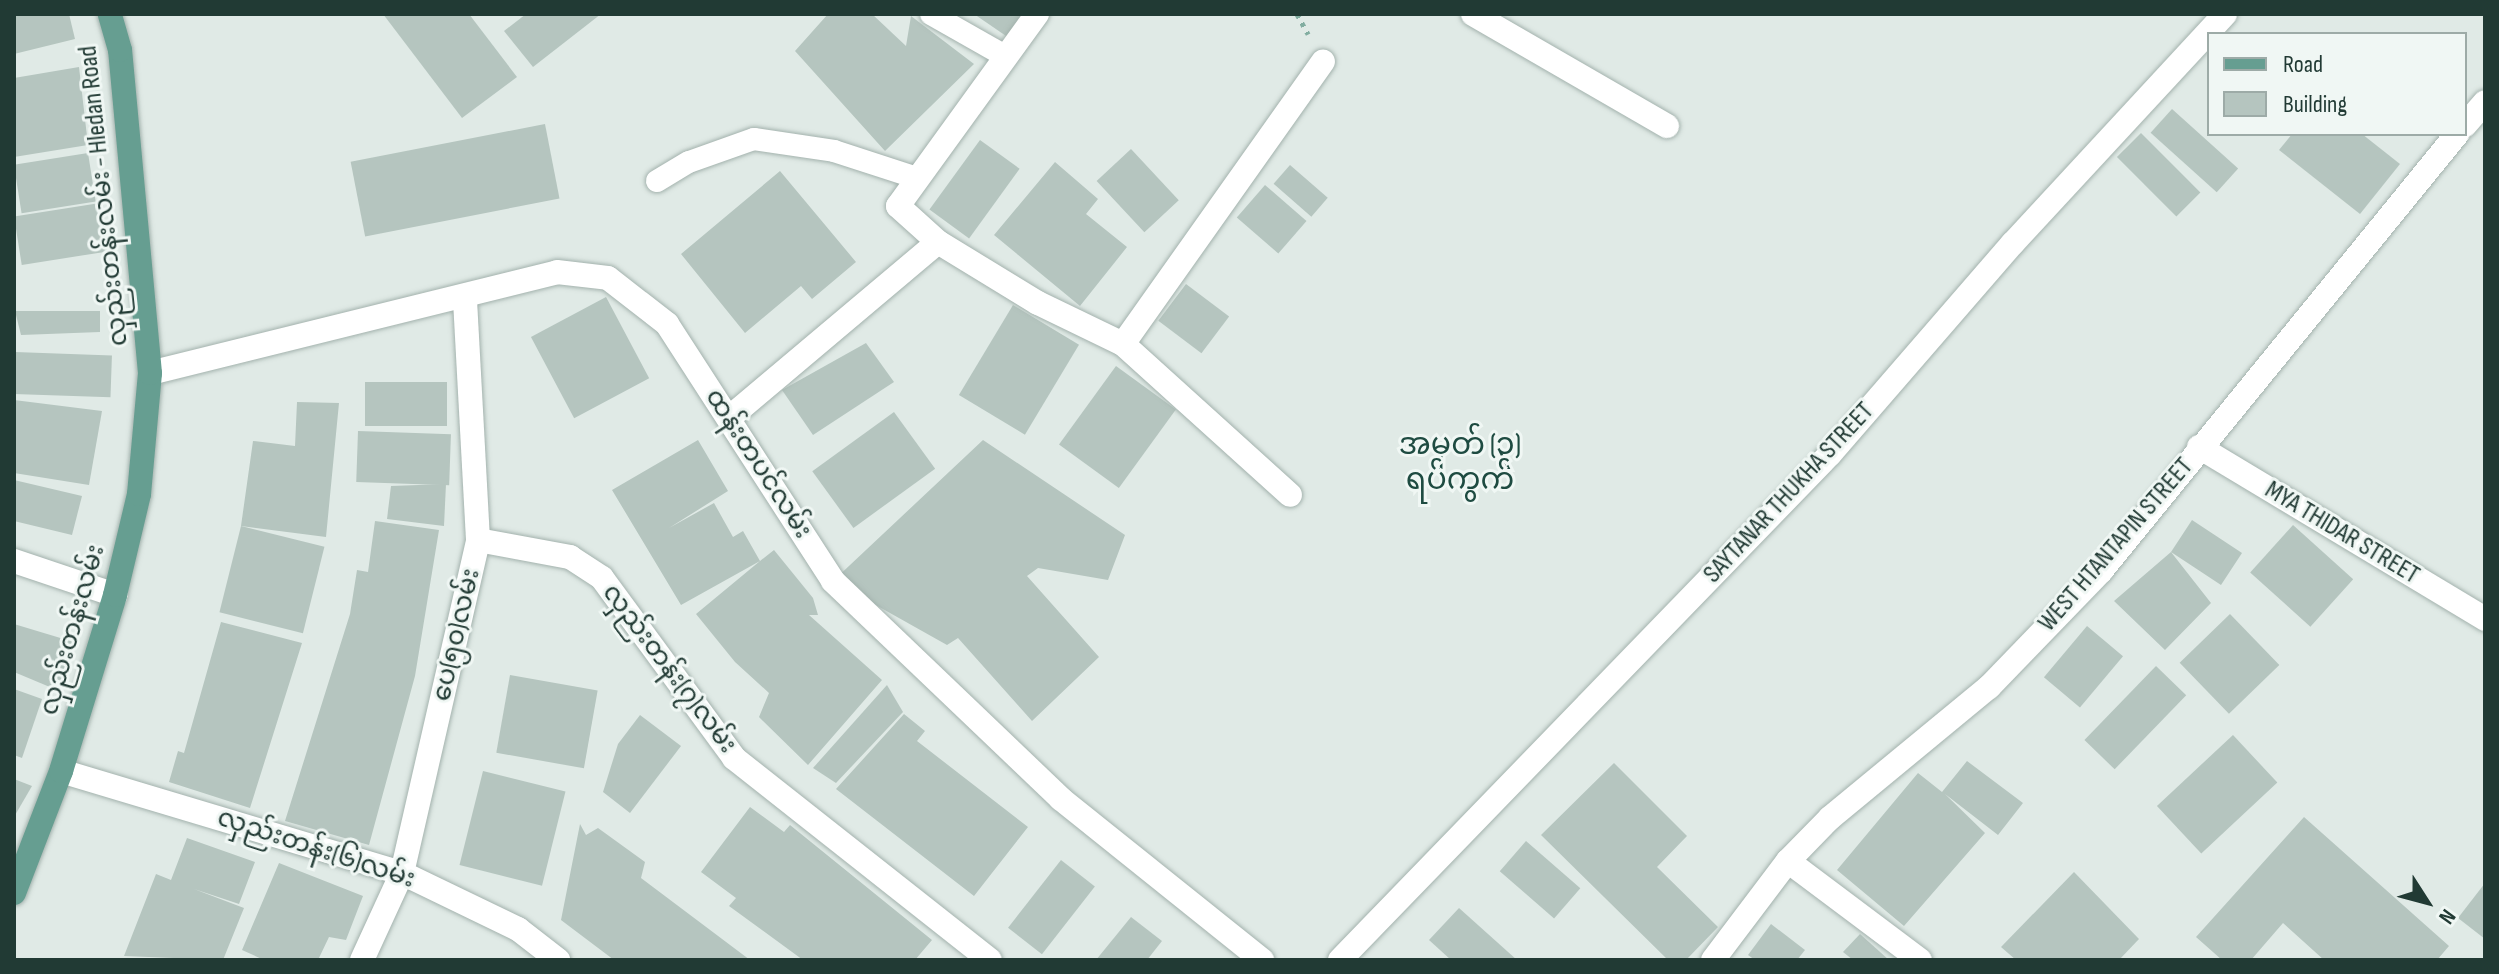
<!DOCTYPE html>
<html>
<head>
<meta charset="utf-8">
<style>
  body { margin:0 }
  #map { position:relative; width:2499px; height:974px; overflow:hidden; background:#e0eae6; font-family:"Sofia Sans Condensed","Noto Sans Myanmar",sans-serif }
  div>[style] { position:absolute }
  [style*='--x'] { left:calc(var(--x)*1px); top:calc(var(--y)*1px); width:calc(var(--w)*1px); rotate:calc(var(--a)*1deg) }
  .building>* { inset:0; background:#b5c5bf; transform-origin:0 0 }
  .path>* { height:5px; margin-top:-2.5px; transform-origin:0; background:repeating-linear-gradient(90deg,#81ada0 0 4px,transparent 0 10px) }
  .roads { filter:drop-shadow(0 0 2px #a3b2ad) drop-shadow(0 0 2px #a3b2ad) }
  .lane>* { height:22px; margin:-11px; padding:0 11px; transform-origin:11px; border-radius:11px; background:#fff }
  .street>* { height:24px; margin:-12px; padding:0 12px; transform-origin:12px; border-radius:12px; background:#fff }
  .primary>* { height:24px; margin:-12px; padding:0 12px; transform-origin:12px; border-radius:12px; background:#669e91 }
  span { translate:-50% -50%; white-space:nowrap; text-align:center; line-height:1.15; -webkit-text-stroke:6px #f0f7f4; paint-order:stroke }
  .street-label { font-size:26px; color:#213a34 }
  .quarter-label { font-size:30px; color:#1e4b41 }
  .frame { position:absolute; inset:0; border:16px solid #213a34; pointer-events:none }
  .legend { position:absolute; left:2207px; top:32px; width:260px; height:104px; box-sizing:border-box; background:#f0f7f4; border:2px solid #9daba7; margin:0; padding:10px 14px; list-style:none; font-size:24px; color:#213a34 }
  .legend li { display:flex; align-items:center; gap:16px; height:40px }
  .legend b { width:40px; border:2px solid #9daba7 }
  .north { position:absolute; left:2387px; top:862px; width:80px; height:80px; -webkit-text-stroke:6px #f0f7f4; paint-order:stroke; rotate:126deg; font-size:22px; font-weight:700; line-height:32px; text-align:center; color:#213a34 }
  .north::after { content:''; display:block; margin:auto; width:28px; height:36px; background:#213a34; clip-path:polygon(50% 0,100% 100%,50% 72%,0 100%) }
</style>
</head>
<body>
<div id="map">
  <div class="building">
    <i style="clip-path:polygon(14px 14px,69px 14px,75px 39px,14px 54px)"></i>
    <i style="clip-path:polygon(383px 14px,469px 14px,517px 77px,462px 118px)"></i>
    <i style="clip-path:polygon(526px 14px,601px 14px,533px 67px,504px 31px)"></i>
    <i style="clip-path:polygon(828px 14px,872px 14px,906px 46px,911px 16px,974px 64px,885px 151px,795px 51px)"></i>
    <i style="clip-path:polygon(974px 14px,1026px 14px,1009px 38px)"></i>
    <i style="clip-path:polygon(79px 67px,88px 145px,14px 157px,14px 78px)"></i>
    <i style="left:2172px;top:109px;width:89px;height:32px;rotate:42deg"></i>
    <i style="left:545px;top:124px;width:76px;height:198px;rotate:79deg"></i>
    <i style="left:2141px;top:133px;width:84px;height:34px;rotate:45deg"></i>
    <i style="clip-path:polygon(2292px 134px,2362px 134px,2400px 164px,2360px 214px,2279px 150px)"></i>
    <i style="left:980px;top:140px;width:49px;height:86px;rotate:36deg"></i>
    <i style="left:1131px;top:149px;width:70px;height:47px;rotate:47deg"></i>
    <i style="left:88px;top:153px;width:49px;height:75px;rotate:81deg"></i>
    <i style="clip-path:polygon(1055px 162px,1098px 199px,1086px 214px,1127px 247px,1080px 306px,994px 235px)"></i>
    <i style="left:1290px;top:165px;width:50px;height:25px;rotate:41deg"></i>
    <i style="clip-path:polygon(780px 171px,856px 262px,812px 299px,801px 286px,745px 333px,681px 254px)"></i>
    <i style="left:1265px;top:185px;width:55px;height:43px;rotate:41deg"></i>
    <i style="left:100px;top:203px;width:49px;height:87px;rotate:81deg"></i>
    <i style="left:1186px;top:284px;width:54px;height:46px;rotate:37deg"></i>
    <i style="left:606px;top:297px;width:92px;height:85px;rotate:62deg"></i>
    <i style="left:1013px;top:305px;width:77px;height:105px;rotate:31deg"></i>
    <i style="clip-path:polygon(15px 311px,100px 311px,100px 332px,21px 335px)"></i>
    <i style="clip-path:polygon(866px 343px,894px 382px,813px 435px,782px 390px)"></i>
    <i style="left:15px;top:352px;width:97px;height:42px;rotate:2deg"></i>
    <i style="left:1116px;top:366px;width:74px;height:97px;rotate:36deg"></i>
    <i style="left:365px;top:382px;width:82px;height:44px"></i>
    <i style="clip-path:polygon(14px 400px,102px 411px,89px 485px,14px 473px)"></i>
    <i style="clip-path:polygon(297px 402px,339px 403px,326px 537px,241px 526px,253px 441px,295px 446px)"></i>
    <i style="left:894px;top:412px;width:70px;height:101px;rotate:54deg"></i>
    <i style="left:358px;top:431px;width:93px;height:51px;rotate:2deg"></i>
    <i style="clip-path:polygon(698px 440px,728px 491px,669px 528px,714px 503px,733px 537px,743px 531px,760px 561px,774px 550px,813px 598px,818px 615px,809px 615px,882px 680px,808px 765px,759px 717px,769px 693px,735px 662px,696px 614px,760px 561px,681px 605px,612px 490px)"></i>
    <i style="clip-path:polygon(983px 440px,1125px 535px,1108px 580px,1038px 568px,1027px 576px,1099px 657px,1032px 721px,958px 638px,947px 645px,833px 581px)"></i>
    <i style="clip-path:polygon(14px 480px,82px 496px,72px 535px,14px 521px)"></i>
    <i style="clip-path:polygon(446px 484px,444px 526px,387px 519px,391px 486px)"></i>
    <i style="clip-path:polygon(2192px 520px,2242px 553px,2221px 585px,2171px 552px,2211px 603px,2165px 650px,2114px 601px,2171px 552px)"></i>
    <i style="clip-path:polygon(375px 521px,439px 530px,415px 676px,369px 845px,285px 821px,350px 614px,357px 570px,368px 572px)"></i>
    <i style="left:2293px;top:525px;width:81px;height:64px;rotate:42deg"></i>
    <i style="left:241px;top:526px;width:86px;height:89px;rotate:14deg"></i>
    <i style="left:2230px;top:614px;width:71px;height:70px;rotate:46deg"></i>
    <i style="clip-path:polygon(221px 622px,302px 643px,250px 808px,169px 782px,178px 751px,184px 753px)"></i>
    <i style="clip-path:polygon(14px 624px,77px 643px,57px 690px,14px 672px)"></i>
    <i style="left:2087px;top:626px;width:47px;height:67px;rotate:40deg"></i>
    <i style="left:2156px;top:666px;width:42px;height:103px;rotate:44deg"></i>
    <i style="left:510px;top:675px;width:89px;height:79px;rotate:10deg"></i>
    <i style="clip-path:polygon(887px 685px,903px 712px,836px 783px,813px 768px)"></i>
    <i style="clip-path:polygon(14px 689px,42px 699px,22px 758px,14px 755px)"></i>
    <i style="clip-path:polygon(904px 714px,925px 731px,917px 741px,1028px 827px,974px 896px,836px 789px)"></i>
    <i style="clip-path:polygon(640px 715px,681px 746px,630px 813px,603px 792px,618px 744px)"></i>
    <i style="left:2233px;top:735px;width:65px;height:104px;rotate:47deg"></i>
    <i style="clip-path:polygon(1967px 761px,2023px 803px,1998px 835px,1945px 794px,1985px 833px,1904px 926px,1837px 870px,1918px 773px,1942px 792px)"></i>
    <i style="clip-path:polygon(1614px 763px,1687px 836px,1657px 867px,1718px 927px,1686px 960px,1668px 960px,1541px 835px)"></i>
    <i style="left:483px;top:771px;width:85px;height:97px;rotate:14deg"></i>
    <i style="clip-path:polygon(14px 779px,32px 786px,14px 817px)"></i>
    <i style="clip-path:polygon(750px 807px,784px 832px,790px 825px,932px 940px,915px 960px,803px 960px,729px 906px,736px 898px,701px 872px)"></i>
    <i style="clip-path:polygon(2304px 817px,2449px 946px,2437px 960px,2324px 960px,2283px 923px,2251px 960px,2222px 960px,2196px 937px)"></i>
    <i style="clip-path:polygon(580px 824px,586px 835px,598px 828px,645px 862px,641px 878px,750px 960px,614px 960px,561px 920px)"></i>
    <i style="clip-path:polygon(187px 838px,255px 862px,239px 904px,194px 889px,244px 908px,223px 960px,124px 956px,156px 874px,171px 880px)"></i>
    <i style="left:1526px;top:841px;width:72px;height:40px;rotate:41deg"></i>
    <i style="left:1061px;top:860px;width:43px;height:86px;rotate:38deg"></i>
    <i style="clip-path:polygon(279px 863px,363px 896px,346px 940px,329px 937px,318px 960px,264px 960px,242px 950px)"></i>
    <i style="clip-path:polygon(2074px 872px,2139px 939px,2119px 960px,2016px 960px,2001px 947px)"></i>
    <i style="clip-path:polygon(2485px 883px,2485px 939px,2458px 918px)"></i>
    <i style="clip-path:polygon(1459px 908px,1517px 960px,1451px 960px,1429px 940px)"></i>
    <i style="clip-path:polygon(1131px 917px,1162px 941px,1147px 960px,1096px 960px)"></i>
    <i style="clip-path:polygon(1771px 924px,1805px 950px,1797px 960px,1755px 960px,1748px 955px)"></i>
    <i style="clip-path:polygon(1860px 934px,1889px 960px,1853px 960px,1843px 952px)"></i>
  </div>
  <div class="path">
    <i style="--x:1297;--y:14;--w:23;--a:61"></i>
  </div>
  <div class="roads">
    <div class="lane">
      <i style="--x:931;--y:14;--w:85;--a:29.6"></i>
      <i style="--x:657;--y:181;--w:37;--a:-31"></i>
      <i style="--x:689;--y:162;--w:69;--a:-19.5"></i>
      <i style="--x:754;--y:139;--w:81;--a:8.5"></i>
      <i style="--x:834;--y:151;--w:87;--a:18"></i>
    </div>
    <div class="street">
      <i style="--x:1037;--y:14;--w:237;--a:125.9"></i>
      <i style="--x:898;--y:206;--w:54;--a:42"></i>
      <i style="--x:938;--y:242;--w:117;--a:31.4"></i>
      <i style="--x:1038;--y:303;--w:94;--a:25.8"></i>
      <i style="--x:1123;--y:344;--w:225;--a:42.1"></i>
      <i style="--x:1473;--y:14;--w:224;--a:30"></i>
      <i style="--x:2465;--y:125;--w:30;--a:-49"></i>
      <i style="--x:1123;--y:344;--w:346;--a:-54.7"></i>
      <i style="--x:150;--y:373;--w:419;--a:-13.9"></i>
      <i style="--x:557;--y:272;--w:51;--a:6.7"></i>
      <i style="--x:608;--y:278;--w:75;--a:37.9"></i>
      <i style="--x:667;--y:324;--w:306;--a:57.1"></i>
      <i style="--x:833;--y:581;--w:315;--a:43.7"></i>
      <i style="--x:1061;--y:799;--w:258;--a:38.7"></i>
      <i style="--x:729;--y:418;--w:273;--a:-40.1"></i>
      <i style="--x:2199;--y:447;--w:334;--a:31"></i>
      <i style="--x:478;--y:540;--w:94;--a:10.5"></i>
      <i style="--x:570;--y:557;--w:38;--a:33"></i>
      <i style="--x:602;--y:578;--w:223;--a:53.7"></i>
      <i style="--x:734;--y:758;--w:326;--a:38.3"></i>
      <i style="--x:14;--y:561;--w:107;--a:18.6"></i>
      <i style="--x:61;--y:771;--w:356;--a:16.7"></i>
      <i style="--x:402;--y:873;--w:129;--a:25.8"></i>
      <i style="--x:518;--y:929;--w:51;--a:37.8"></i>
      <i style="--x:1788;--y:861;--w:165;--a:36.9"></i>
      <i style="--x:362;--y:960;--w:96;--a:-65.3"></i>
      <i style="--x:402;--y:873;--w:342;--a:-77.1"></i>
      <i style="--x:478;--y:540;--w:243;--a:-93.1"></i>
      <i style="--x:1340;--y:960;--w:704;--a:-45.92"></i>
      <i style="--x:1830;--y:454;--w:279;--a:-49.1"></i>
      <i style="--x:2013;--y:243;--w:312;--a:-47.2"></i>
      <i style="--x:1713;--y:960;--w:124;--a:-52.9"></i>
      <i style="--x:1788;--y:861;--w:60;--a:-45.7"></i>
      <i style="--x:1830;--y:818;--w:206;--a:-39.5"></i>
      <i style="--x:1989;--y:687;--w:161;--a:-46"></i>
      <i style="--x:2101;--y:571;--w:564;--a:-50.83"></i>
    </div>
    <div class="primary">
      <i style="--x:14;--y:893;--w:131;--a:-68.9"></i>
      <i style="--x:61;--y:771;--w:184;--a:-72.9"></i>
      <i style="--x:115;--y:595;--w:104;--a:-76.6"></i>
      <i style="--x:139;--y:494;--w:121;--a:-84.8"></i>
      <i style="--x:150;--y:373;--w:324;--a:-95.3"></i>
      <i style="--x:120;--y:50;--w:37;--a:-106"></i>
    </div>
  </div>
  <div class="street-label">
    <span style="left:104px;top:196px;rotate:-96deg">လှည်းတန်းလမ်း - Hledan Road</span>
    <span style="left:758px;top:464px;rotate:57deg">ထန်းတပင်လမ်း</span>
    <span style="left:1789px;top:493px;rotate:-47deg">SAYTANAR THUKHA STREET</span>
    <span style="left:2342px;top:533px;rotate:31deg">MYA THIDAR STREET</span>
    <span style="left:2116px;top:545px;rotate:-49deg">WEST HTANTAPIN STREET</span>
    <span style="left:73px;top:630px;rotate:-74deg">လှည်းတန်းလမ်း</span>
    <span style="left:457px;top:635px;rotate:-77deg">ပေ(၅၀)လမ်း</span>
    <span style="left:669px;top:669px;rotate:53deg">လှည်းတန်း(၇)လမ်း</span>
    <span style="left:316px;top:849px;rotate:18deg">လှည်းတန်း(၆)လမ်း</span>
  </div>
  <div class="quarter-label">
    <span style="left:1460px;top:462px">အမှတ် (၃)<br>ရပ်ကွက်</span>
  </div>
  <div class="frame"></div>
  <ul class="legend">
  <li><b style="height:10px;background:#669e91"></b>Road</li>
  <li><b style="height:22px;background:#b5c5bf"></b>Building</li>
  </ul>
  <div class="north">N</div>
</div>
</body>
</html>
